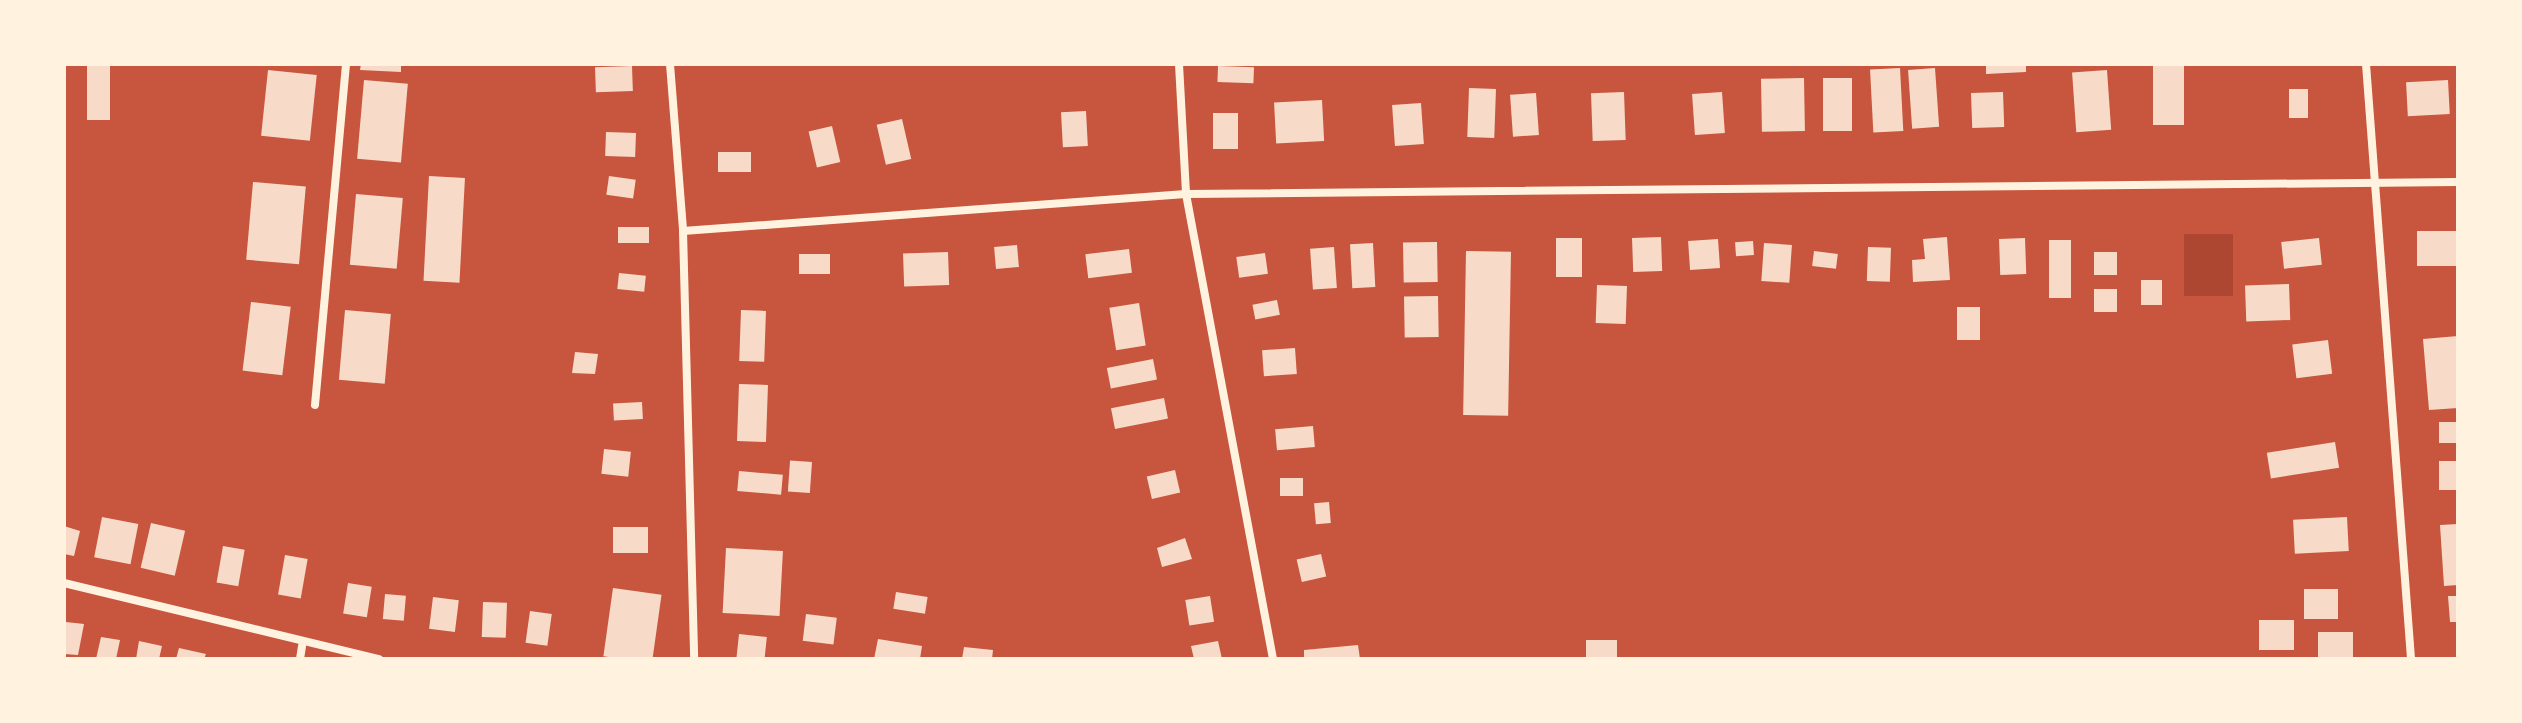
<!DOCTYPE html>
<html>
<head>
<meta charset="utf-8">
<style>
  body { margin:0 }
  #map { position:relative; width:2522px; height:723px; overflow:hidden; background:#c8553d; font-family:"Roboto Condensed",sans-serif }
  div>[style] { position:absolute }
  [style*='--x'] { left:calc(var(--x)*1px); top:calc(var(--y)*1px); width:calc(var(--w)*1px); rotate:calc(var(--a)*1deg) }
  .green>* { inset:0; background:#ae4732; transform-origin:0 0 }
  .building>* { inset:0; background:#f7dbc8; transform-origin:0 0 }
  .minor>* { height:8px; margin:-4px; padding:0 4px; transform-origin:4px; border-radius:4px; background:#fff3e0 }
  span { translate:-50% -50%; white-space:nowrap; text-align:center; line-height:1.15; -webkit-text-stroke:8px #fff3e0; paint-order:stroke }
  .frame { position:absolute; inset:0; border:66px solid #fff3e0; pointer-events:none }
</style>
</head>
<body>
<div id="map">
  <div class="green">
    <i style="left:2184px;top:234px;width:49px;height:62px"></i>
  </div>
  <div class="building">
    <i style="left:87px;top:64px;width:23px;height:56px"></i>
    <i style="clip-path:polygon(361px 64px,401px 64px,401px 72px,360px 70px)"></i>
    <i style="clip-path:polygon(1986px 64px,2026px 64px,2026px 72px,1986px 74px)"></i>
    <i style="left:2153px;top:64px;width:31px;height:61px"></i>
    <i style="left:632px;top:66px;width:25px;height:37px;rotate:88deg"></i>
    <i style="left:1218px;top:66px;width:36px;height:16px;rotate:2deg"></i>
    <i style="left:1900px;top:68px;width:63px;height:30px;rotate:87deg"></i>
    <i style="left:1935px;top:68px;width:59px;height:27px;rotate:86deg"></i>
    <i style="left:268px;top:70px;width:49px;height:66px;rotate:6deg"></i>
    <i style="left:2107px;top:70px;width:60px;height:35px;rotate:86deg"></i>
    <i style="left:1804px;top:78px;width:53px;height:43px;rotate:89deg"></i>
    <i style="left:1823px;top:78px;width:29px;height:53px"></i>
    <i style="left:364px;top:80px;width:44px;height:79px;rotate:5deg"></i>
    <i style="left:2448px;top:80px;width:34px;height:42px;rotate:87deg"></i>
    <i style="left:1469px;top:88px;width:27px;height:49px;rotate:2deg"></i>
    <i style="left:2289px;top:89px;width:19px;height:29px"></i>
    <i style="left:1624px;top:92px;width:48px;height:33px;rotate:88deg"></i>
    <i style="left:1722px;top:92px;width:41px;height:30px;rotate:86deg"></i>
    <i style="left:2003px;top:92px;width:35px;height:32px;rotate:88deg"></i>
    <i style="left:1536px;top:93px;width:42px;height:26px;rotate:86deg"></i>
    <i style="left:1322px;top:100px;width:41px;height:48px;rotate:87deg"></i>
    <i style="left:1421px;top:103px;width:41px;height:29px;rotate:86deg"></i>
    <i style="left:1086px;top:111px;width:35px;height:25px;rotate:87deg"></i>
    <i style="left:1213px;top:113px;width:25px;height:36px"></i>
    <i style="left:902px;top:119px;width:41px;height:26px;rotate:77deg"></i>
    <i style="left:832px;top:126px;width:37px;height:24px;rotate:77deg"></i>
    <i style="left:606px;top:132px;width:30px;height:24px;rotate:2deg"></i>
    <i style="left:751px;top:152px;width:20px;height:33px;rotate:90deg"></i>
    <i style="left:429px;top:176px;width:36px;height:105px;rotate:3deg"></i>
    <i style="left:609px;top:176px;width:27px;height:19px;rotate:8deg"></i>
    <i style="left:253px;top:182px;width:53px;height:78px;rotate:5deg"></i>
    <i style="left:356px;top:194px;width:47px;height:71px;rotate:5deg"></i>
    <i style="left:649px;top:227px;width:16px;height:31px;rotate:90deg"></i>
    <i style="left:2458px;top:231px;width:35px;height:41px;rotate:90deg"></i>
    <i style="left:1661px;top:237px;width:34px;height:29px;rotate:88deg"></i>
    <i style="clip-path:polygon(1947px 237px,1950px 280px,1913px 282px,1912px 260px,1925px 259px,1923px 239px)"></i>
    <i style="left:1556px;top:238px;width:26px;height:39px"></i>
    <i style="left:2025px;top:238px;width:36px;height:26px;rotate:88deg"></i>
    <i style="left:2319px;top:238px;width:27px;height:38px;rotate:84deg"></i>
    <i style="left:1718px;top:239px;width:29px;height:30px;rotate:86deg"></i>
    <i style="left:2049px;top:240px;width:22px;height:58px"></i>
    <i style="left:1753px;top:241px;width:14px;height:18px;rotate:86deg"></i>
    <i style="left:1437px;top:242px;width:40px;height:34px;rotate:89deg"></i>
    <i style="left:1373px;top:243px;width:44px;height:23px;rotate:87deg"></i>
    <i style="left:1764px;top:243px;width:28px;height:38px;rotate:4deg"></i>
    <i style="left:1017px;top:245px;width:22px;height:23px;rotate:85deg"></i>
    <i style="left:1334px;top:247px;width:41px;height:24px;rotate:86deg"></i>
    <i style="left:1868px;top:247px;width:23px;height:34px;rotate:2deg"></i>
    <i style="left:1129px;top:249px;width:24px;height:44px;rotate:83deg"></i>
    <i style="left:1466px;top:251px;width:45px;height:164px;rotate:1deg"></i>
    <i style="left:1814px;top:251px;width:24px;height:15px;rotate:7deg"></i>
    <i style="left:948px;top:252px;width:33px;height:45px;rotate:88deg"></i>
    <i style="left:2094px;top:252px;width:23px;height:23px"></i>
    <i style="left:1265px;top:253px;width:21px;height:29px;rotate:82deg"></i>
    <i style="left:799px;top:254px;width:31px;height:20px"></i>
    <i style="left:619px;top:273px;width:27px;height:16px;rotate:6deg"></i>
    <i style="left:2141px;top:280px;width:21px;height:25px"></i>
    <i style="left:2289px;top:284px;width:36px;height:44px;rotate:88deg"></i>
    <i style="left:1597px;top:285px;width:30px;height:38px;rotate:2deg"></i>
    <i style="left:2094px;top:289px;width:23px;height:23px"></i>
    <i style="left:1438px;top:296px;width:41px;height:34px;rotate:89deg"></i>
    <i style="left:1277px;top:300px;width:15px;height:25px;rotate:79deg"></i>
    <i style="left:251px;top:302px;width:40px;height:69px;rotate:7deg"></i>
    <i style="left:1139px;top:303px;width:43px;height:30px;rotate:81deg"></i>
    <i style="left:1957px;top:307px;width:23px;height:33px"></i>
    <i style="left:345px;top:310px;width:46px;height:70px;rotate:5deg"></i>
    <i style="left:741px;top:310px;width:25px;height:51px;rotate:2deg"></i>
    <i style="clip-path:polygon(2458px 336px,2458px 408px,2429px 410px,2423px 339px)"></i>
    <i style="left:2328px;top:340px;width:34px;height:36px;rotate:83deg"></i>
    <i style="left:1295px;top:348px;width:26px;height:33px;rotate:86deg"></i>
    <i style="clip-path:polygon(575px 352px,598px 354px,595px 374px,572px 373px)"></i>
    <i style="left:1153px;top:359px;width:21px;height:47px;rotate:79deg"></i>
    <i style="left:739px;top:384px;width:29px;height:57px;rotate:2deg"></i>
    <i style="left:1164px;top:398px;width:21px;height:54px;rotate:79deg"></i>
    <i style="left:642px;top:402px;width:17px;height:29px;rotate:87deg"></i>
    <i style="left:2439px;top:422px;width:19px;height:21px"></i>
    <i style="left:1313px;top:426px;width:21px;height:38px;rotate:85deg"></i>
    <i style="left:2335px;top:442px;width:26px;height:69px;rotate:81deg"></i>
    <i style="left:604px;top:449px;width:27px;height:25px;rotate:6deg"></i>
    <i style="left:2458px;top:461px;width:29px;height:19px;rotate:90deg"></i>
    <i style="left:812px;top:462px;width:31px;height:22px;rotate:94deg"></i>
    <i style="left:1175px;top:470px;width:23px;height:29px;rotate:77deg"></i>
    <i style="left:739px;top:471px;width:44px;height:20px;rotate:5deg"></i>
    <i style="left:1303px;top:478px;width:18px;height:23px;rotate:90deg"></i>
    <i style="left:1329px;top:502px;width:21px;height:15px;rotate:85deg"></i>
    <i style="left:102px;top:517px;width:37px;height:41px;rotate:11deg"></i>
    <i style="left:2347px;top:517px;width:34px;height:54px;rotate:87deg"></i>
    <i style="left:151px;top:523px;width:35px;height:46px;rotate:13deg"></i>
    <i style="clip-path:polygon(2458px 524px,2458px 585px,2444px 586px,2440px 525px)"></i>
    <i style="clip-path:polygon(64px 526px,80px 531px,74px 556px,64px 554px)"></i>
    <i style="left:613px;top:527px;width:35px;height:26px"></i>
    <i style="clip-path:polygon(1185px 538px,1192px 559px,1162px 567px,1157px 548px)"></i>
    <i style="left:223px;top:546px;width:22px;height:37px;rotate:10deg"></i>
    <i style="left:726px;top:548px;width:57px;height:65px;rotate:3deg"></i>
    <i style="left:1321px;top:554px;width:23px;height:25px;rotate:77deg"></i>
    <i style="left:285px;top:555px;width:23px;height:40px;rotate:10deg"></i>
    <i style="left:348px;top:583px;width:24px;height:31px;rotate:9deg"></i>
    <i style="left:613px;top:588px;width:49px;height:69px;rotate:8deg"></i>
    <i style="left:2338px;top:589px;width:30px;height:34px;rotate:90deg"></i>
    <i style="left:896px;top:592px;width:32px;height:17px;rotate:9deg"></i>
    <i style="left:385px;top:594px;width:21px;height:25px;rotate:5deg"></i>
    <i style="left:1210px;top:596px;width:26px;height:25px;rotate:81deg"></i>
    <i style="clip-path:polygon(2448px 596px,2458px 596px,2458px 622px,2450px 622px)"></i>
    <i style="left:433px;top:597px;width:26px;height:32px;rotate:7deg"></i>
    <i style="left:483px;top:602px;width:24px;height:35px;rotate:2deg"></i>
    <i style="left:530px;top:611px;width:22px;height:32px;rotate:8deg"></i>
    <i style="left:806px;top:614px;width:31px;height:27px;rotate:7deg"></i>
    <i style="left:2259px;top:620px;width:35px;height:30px"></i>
    <i style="clip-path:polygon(66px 622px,84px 624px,78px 655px,64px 654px)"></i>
    <i style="left:2318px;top:632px;width:35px;height:27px"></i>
    <i style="left:739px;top:634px;width:28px;height:25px;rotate:6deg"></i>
    <i style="clip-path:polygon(101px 637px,120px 640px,116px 659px,96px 659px)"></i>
    <i style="clip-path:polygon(878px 639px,922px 646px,920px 659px,874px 659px)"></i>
    <i style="left:1586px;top:640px;width:31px;height:19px"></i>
    <i style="clip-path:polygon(139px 641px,162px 646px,159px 659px,136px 659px)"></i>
    <i style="clip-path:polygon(1218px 641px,1222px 659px,1194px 659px,1191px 646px)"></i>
    <i style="clip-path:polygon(1358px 645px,1360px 659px,1304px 659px,1304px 650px)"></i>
    <i style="clip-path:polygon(964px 647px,993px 650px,992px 659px,962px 659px)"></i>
    <i style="clip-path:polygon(179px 648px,206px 654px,204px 659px,176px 659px)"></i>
  </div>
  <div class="minor">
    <i style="--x:670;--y:64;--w:168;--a:85.5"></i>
    <i style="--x:683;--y:231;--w:428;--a:88.5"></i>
    <i style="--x:1179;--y:64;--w:130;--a:86.9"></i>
    <i style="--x:1186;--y:194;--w:473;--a:79.4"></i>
    <i style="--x:2366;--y:64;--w:597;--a:85.67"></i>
    <i style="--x:683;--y:231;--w:504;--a:-4.21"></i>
    <i style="--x:1186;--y:194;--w:1272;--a:-0.54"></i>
    <i style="--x:315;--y:405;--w:342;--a:-84.8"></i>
    <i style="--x:64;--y:583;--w:324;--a:13.6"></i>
    <i style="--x:300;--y:659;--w:13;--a:-81"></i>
  </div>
  <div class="frame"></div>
</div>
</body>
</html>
